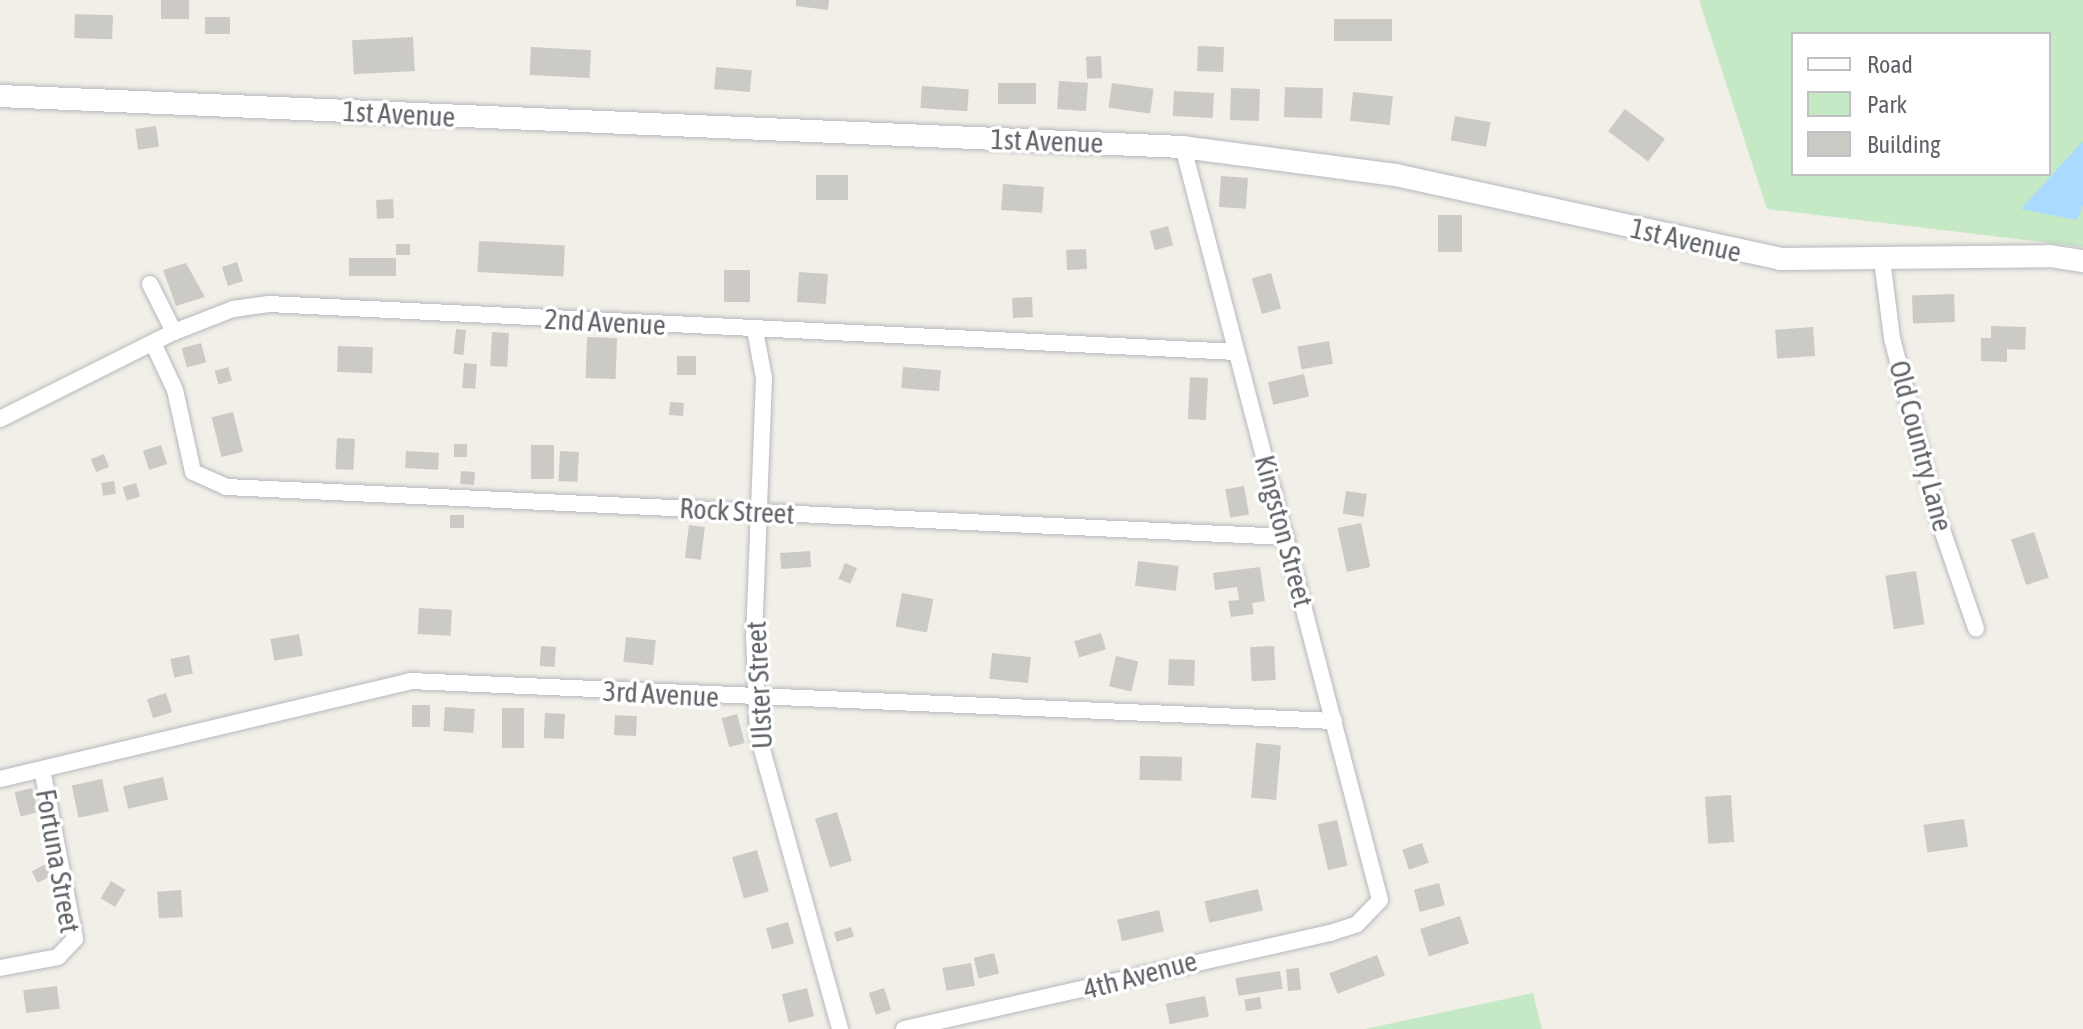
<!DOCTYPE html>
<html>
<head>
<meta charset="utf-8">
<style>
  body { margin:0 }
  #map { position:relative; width:2083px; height:1029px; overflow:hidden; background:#f1efe8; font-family:"Asap Condensed",sans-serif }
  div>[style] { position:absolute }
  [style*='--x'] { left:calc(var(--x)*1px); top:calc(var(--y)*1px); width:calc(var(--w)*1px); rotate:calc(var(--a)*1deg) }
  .green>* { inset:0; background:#c5e8c5 }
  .water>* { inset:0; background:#aadaff }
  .building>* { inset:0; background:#cccac5; transform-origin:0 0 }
  .roads { filter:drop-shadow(0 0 2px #b5b8bc) drop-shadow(0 0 2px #b5b8bc) }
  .street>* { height:16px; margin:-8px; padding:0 8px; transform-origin:8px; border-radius:8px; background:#fff }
  .secondary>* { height:22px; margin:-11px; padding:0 11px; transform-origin:11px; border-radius:11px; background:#fff }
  span { translate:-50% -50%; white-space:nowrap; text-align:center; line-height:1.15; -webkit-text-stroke:7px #fff; paint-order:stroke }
  .street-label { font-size:28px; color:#5f6368 }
  .legend { position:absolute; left:1791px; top:32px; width:260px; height:144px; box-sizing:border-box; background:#fff; border:2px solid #bfc1c3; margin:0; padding:10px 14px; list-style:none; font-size:24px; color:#5f6368 }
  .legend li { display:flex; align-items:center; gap:16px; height:40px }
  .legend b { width:40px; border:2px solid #bfc1c3 }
</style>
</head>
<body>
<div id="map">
  <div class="green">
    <i style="clip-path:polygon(evenodd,1699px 0,2083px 0,2083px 247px,1767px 209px,1699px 0,1793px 34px,2049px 34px,2049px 174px,1793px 174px,1793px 34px)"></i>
    <i style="clip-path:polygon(1533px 993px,1542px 1029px,1365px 1029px)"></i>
  </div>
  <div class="water">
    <i style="clip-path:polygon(2083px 141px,2083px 205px,2077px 220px,2021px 209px)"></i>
  </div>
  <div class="building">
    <i style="left:161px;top:0;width:28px;height:19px"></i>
    <i style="clip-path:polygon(796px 0,829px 0,828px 10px,796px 6px)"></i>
    <i style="left:75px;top:14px;width:38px;height:24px;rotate:2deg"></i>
    <i style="left:205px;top:17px;width:25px;height:17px"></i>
    <i style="left:1334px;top:19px;width:58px;height:22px"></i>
    <i style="left:413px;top:37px;width:34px;height:61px;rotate:87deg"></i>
    <i style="left:1198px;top:46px;width:26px;height:25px;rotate:2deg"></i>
    <i style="left:531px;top:47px;width:60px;height:28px;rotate:3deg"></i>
    <i style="left:1101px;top:56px;width:22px;height:15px;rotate:87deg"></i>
    <i style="left:716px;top:67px;width:36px;height:22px;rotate:5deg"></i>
    <i style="left:1059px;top:81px;width:29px;height:28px;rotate:4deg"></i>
    <i style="left:1036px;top:83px;width:21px;height:38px;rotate:90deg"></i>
    <i style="left:1112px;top:83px;width:42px;height:25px;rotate:8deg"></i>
    <i style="left:922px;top:86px;width:47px;height:22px;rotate:4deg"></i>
    <i style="left:1285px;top:87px;width:38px;height:30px;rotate:2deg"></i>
    <i style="left:1231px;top:88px;width:29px;height:32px;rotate:2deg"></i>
    <i style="left:1174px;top:91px;width:40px;height:25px;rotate:3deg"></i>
    <i style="left:1353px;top:92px;width:40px;height:29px;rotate:6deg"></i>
    <i style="left:1625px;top:109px;width:50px;height:28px;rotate:37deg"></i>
    <i style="left:1455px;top:116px;width:36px;height:25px;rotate:10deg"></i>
    <i style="left:156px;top:126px;width:21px;height:21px;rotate:82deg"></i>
    <i style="left:816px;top:175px;width:32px;height:25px"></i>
    <i style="left:1221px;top:176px;width:27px;height:31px;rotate:4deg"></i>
    <i style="left:1003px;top:184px;width:41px;height:26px;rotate:4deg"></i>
    <i style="left:393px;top:199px;width:19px;height:17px;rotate:87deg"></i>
    <i style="left:1438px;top:215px;width:24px;height:37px"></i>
    <i style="left:1168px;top:226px;width:20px;height:19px;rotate:75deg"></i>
    <i style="left:479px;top:241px;width:86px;height:31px;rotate:3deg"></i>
    <i style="left:396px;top:244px;width:14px;height:11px"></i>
    <i style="left:1086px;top:249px;width:20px;height:20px;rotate:87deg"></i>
    <i style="left:349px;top:258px;width:47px;height:18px"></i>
    <i style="left:237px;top:262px;width:20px;height:16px;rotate:72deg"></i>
    <i style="clip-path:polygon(186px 263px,205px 297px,176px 306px,163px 270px)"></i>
    <i style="left:724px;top:270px;width:26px;height:32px"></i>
    <i style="left:799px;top:272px;width:29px;height:30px;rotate:4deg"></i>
    <i style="left:1271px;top:273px;width:37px;height:20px;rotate:74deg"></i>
    <i style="left:1954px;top:294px;width:28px;height:42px;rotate:88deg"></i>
    <i style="left:1032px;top:297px;width:20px;height:20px;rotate:87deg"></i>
    <i style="clip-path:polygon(1991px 326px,2026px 327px,2025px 350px,2007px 349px,2007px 362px,1981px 361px,1981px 338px,1991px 338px)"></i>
    <i style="left:1813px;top:327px;width:29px;height:38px;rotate:86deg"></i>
    <i style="left:456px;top:329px;width:10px;height:25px;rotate:6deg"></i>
    <i style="left:492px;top:332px;width:17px;height:34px;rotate:3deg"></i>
    <i style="left:587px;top:337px;width:30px;height:41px;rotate:2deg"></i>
    <i style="left:1329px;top:341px;width:23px;height:32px;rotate:80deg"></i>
    <i style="left:201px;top:343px;width:20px;height:20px;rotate:75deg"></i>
    <i style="left:338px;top:346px;width:35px;height:26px;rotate:2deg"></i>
    <i style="left:677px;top:356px;width:19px;height:19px"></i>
    <i style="left:464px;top:363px;width:13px;height:25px;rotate:4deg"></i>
    <i style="left:228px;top:367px;width:14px;height:14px;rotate:73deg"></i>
    <i style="left:903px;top:367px;width:38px;height:21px;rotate:5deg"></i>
    <i style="left:1304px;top:374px;width:23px;height:37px;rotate:77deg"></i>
    <i style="left:1190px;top:377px;width:18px;height:42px;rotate:3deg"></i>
    <i style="left:670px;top:402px;width:14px;height:13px;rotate:4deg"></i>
    <i style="left:233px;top:412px;width:41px;height:22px;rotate:76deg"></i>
    <i style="left:337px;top:438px;width:18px;height:31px;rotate:3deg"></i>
    <i style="left:454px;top:444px;width:13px;height:13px"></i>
    <i style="left:161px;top:445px;width:20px;height:19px;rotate:72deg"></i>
    <i style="left:531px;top:445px;width:23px;height:34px"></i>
    <i style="left:406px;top:451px;width:33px;height:17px;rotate:3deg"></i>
    <i style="left:560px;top:451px;width:19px;height:30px;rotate:3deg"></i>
    <i style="left:104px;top:454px;width:14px;height:14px;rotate:69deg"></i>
    <i style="left:461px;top:471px;width:14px;height:13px;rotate:4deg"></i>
    <i style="left:114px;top:481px;width:13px;height:13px;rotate:81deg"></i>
    <i style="left:136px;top:483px;width:14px;height:14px;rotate:73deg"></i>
    <i style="left:1244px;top:486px;width:29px;height:19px;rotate:80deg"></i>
    <i style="left:1346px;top:491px;width:21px;height:23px;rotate:8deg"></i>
    <i style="left:450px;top:515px;width:14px;height:13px"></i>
    <i style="left:1361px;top:523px;width:45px;height:24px;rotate:78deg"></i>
    <i style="left:689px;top:525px;width:16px;height:33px;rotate:7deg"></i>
    <i style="left:2034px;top:532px;width:48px;height:24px;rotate:72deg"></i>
    <i style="left:810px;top:551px;width:16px;height:30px;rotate:86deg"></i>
    <i style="left:1138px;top:561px;width:41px;height:25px;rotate:7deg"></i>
    <i style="left:845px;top:563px;width:13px;height:17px;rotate:23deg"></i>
    <i style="clip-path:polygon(1260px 567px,1265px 601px,1252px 603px,1254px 614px,1231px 617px,1228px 601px,1239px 600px,1237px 587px,1215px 590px,1213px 573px)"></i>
    <i style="left:1916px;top:571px;width:54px;height:31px;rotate:81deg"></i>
    <i style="left:902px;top:593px;width:32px;height:34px;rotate:11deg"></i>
    <i style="left:419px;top:608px;width:33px;height:26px;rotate:3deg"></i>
    <i style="left:1101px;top:633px;width:17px;height:28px;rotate:73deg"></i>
    <i style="left:299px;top:634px;width:22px;height:29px;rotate:80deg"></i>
    <i style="left:626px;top:637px;width:30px;height:25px;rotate:6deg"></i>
    <i style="left:541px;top:646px;width:15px;height:20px;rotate:4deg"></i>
    <i style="left:1274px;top:646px;width:34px;height:24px;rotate:87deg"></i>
    <i style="left:992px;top:653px;width:39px;height:26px;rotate:6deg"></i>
    <i style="left:189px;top:655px;width:19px;height:19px;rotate:78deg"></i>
    <i style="left:1116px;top:656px;width:23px;height:31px;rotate:13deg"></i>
    <i style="left:1169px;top:659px;width:26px;height:26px;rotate:2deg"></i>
    <i style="left:166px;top:693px;width:20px;height:20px;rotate:72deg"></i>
    <i style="left:412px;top:705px;width:18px;height:22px"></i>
    <i style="left:445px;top:707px;width:30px;height:24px;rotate:4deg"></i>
    <i style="left:502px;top:708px;width:22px;height:40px"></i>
    <i style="left:545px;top:713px;width:20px;height:25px;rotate:3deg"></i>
    <i style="left:737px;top:714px;width:30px;height:16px;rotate:75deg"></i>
    <i style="left:615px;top:715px;width:22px;height:20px;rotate:3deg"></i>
    <i style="left:1256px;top:743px;width:25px;height:55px;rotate:5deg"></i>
    <i style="left:1140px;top:756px;width:42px;height:24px;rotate:1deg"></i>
    <i style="left:163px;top:777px;width:23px;height:41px;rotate:77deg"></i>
    <i style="left:102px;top:779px;width:33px;height:31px;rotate:78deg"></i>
    <i style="left:32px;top:788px;width:25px;height:18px;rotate:76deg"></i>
    <i style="left:1731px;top:795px;width:47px;height:26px;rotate:86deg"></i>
    <i style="left:837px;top:812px;width:51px;height:23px;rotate:73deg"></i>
    <i style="left:1964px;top:819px;width:28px;height:41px;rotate:82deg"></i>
    <i style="left:1337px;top:820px;width:47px;height:20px;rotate:77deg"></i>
    <i style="left:1422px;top:843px;width:21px;height:21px;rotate:71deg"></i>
    <i style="left:757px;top:850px;width:43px;height:26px;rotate:74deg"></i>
    <i style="left:46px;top:864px;width:13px;height:16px;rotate:63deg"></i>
    <i style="left:111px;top:881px;width:17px;height:20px;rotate:31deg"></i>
    <i style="left:1439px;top:883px;width:23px;height:26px;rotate:75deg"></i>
    <i style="left:1258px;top:889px;width:22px;height:55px;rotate:77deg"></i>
    <i style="left:181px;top:890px;width:27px;height:24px;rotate:86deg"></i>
    <i style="left:1159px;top:910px;width:22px;height:43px;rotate:77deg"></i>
    <i style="left:1460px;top:916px;width:29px;height:42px;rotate:72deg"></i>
    <i style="left:788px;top:922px;width:22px;height:23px;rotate:74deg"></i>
    <i style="left:851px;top:927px;width:10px;height:18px;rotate:73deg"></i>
    <i style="left:994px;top:953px;width:21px;height:21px;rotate:76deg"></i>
    <i style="left:1377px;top:955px;width:22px;height:51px;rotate:69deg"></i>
    <i style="left:971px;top:963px;width:23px;height:29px;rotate:80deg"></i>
    <i style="left:1299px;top:968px;width:22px;height:13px;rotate:85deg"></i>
    <i style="left:1280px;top:971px;width:18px;height:45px;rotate:81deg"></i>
    <i style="left:57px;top:986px;width:23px;height:34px;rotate:83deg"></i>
    <i style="left:807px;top:988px;width:29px;height:26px;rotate:76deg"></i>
    <i style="left:884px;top:988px;width:23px;height:16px;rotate:72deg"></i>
    <i style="left:1205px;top:996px;width:21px;height:40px;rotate:79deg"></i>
    <i style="left:1260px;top:997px;width:12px;height:16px;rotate:81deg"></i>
  </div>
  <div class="roads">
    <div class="street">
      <i style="--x:1882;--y:259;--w:80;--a:82.8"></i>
      <i style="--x:1892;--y:338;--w:183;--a:75.7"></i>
      <i style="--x:1937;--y:515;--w:120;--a:71"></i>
      <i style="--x:150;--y:284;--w:54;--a:63.4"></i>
      <i style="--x:755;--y:330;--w:49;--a:79.4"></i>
      <i style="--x:764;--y:378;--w:258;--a:92.2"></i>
      <i style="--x:754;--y:636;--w:99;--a:87.7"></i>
      <i style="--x:758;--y:735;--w:305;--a:74.4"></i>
      <i style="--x:153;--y:343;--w:52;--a:64.9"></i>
      <i style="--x:175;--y:390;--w:84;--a:77.6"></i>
      <i style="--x:193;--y:472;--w:36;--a:24"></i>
      <i style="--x:226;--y:487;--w:1061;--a:2.7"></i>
      <i style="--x:0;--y:419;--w:195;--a:-26.6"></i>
      <i style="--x:174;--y:332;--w:63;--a:-21.3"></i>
      <i style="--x:233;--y:309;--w:36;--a:-8"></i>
      <i style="--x:269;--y:304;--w:967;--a:2.84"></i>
      <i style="--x:0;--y:779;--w:422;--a:-13.4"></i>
      <i style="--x:410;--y:681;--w:925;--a:2.48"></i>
      <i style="--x:0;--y:968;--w:59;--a:-10.7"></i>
      <i style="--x:58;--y:957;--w:25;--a:-47"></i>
      <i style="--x:75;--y:939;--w:173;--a:-101"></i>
      <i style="--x:904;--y:1029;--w:437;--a:-12.7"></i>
      <i style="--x:1330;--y:933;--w:28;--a:-18"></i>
      <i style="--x:1357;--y:924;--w:33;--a:-46"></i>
      <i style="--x:1380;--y:900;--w:778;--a:-104.66"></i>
    </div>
    <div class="secondary">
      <i style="--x:0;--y:96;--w:1184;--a:2.47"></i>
      <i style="--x:1183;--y:147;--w:215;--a:7.5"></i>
      <i style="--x:1396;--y:175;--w:393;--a:12.3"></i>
      <i style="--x:1780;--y:259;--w:270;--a:-0.6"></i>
      <i style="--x:2050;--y:256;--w:33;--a:9"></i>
    </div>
  </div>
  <div class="street-label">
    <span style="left:399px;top:114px;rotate:3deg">1st Avenue</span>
    <span style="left:1047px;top:141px;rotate:2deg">1st Avenue</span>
    <span style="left:1686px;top:240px;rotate:13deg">1st Avenue</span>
    <span style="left:605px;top:322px;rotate:3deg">2nd Avenue</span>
    <span style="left:1921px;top:446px;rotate:75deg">Old Country Lane</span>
    <span style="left:737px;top:511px;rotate:3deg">Rock Street</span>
    <span style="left:1284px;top:531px;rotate:75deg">Kingston Street</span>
    <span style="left:759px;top:685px;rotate:-93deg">Ulster Street</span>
    <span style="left:661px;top:694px;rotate:3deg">3rd Avenue</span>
    <span style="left:58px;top:861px;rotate:80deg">Fortuna Street</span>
    <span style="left:1140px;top:975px;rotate:-15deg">4th Avenue</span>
  </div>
  <ul class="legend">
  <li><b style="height:10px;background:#fff"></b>Road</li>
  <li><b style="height:22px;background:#c5e8c5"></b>Park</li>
  <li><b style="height:22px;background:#cccac5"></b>Building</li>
  </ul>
</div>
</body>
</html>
